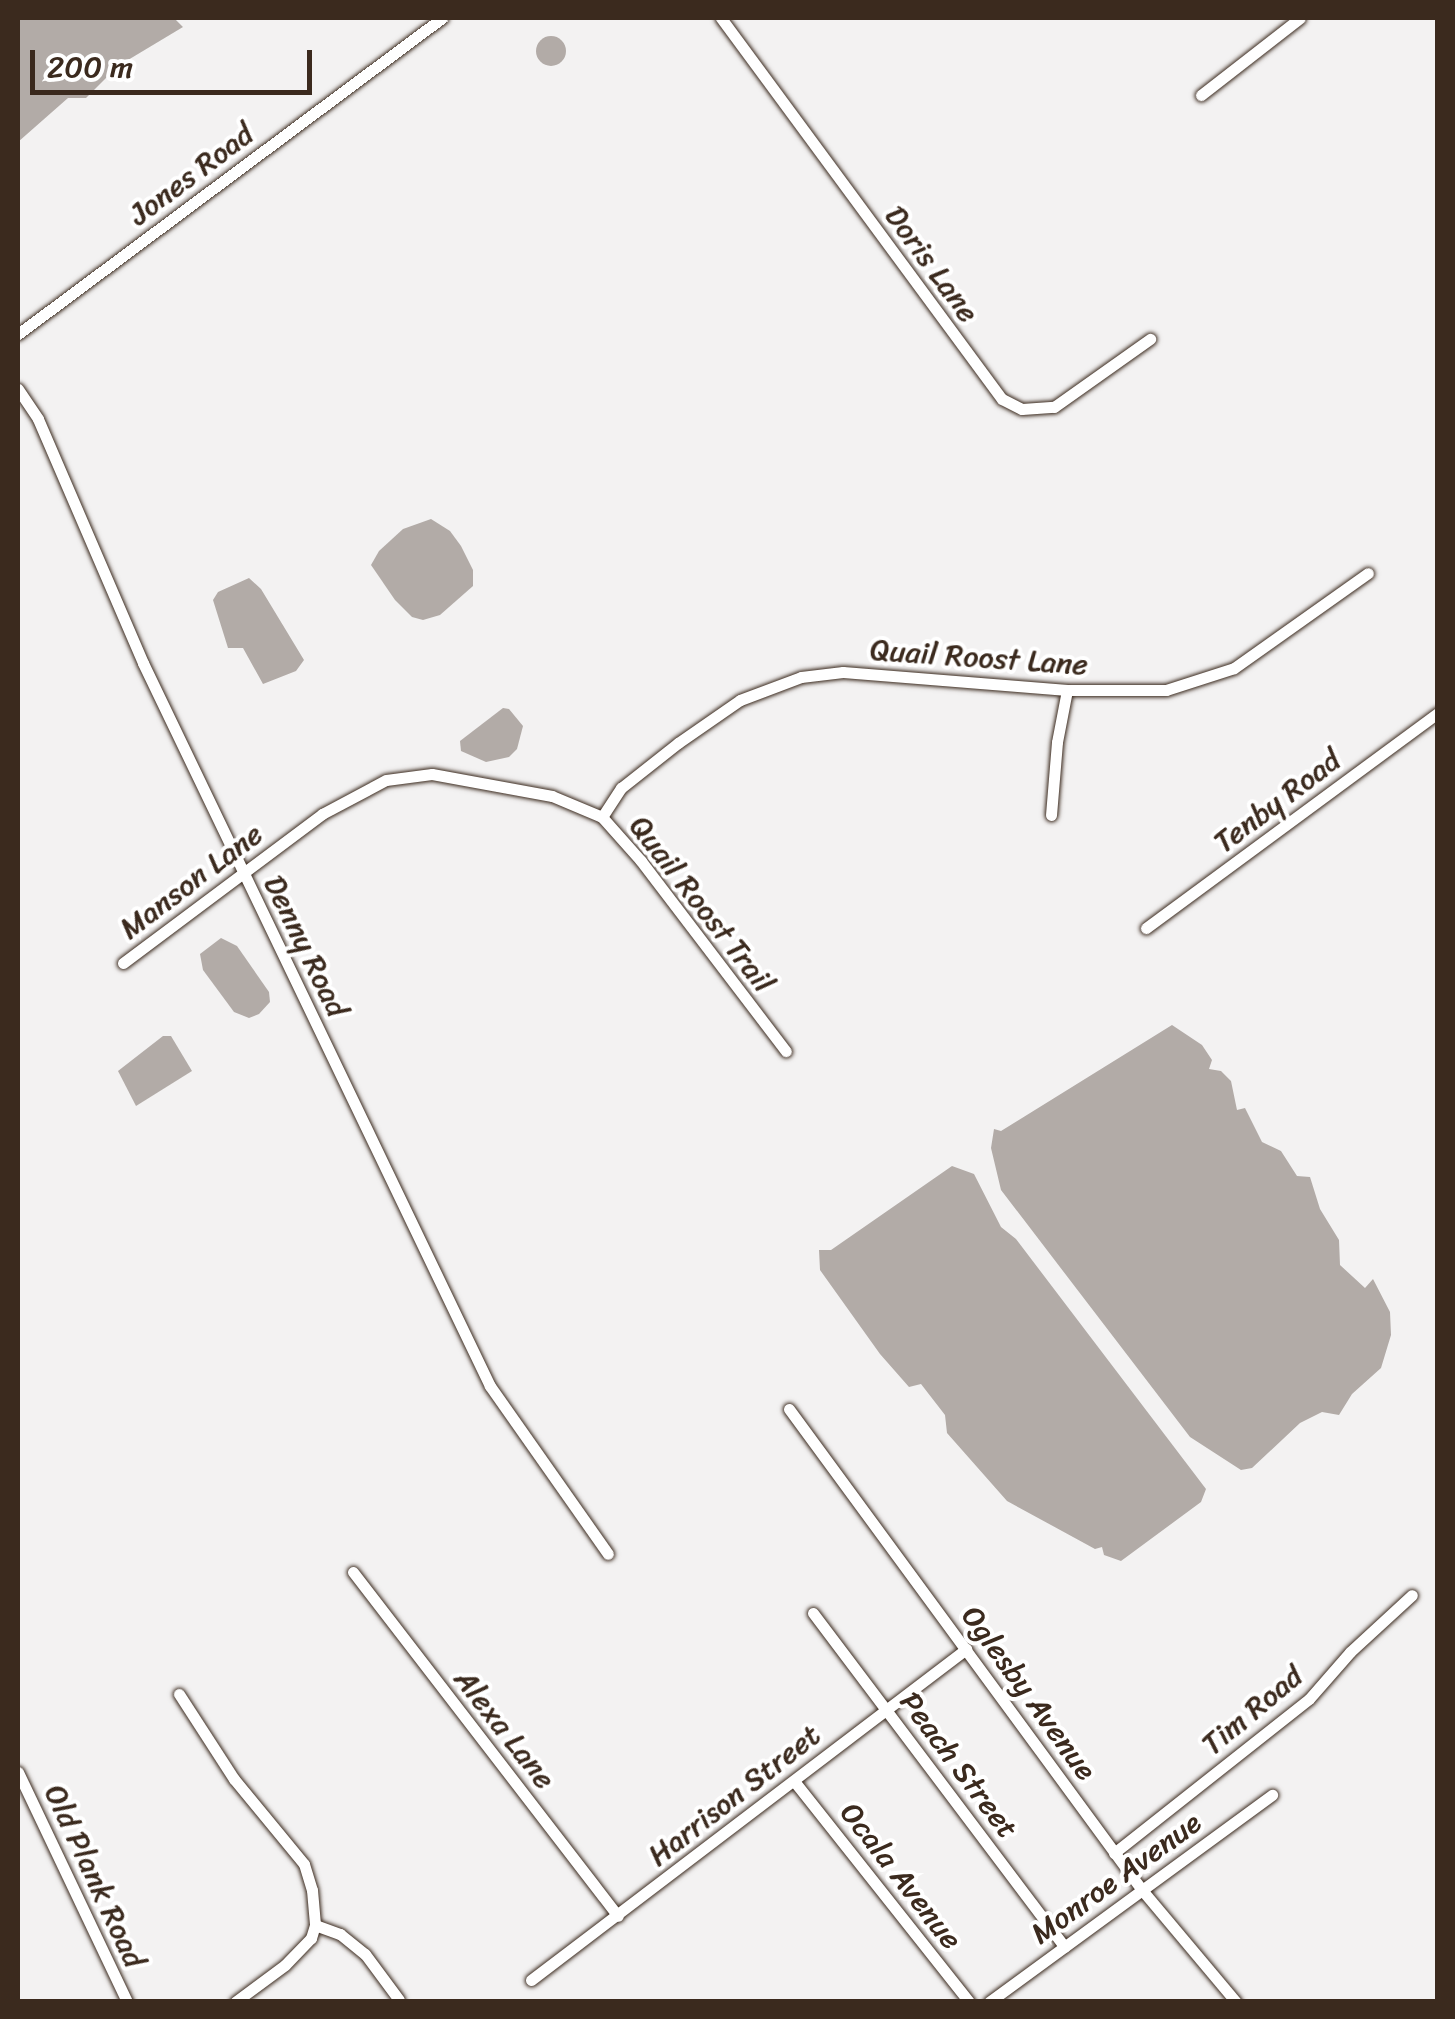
<!DOCTYPE html>
<html>
<head>
<meta charset="utf-8">
<style>
  body { margin:0 }
  #map { position:relative; width:1455px; height:2019px; overflow:hidden; background:#f3f2f2; font-family:Sriracha,sans-serif }
  div>[style] { position:absolute }
  [style*='--x'] { left:calc(var(--x)*1px); top:calc(var(--y)*1px); width:calc(var(--w)*1px); rotate:calc(var(--a)*1deg) }
  .water>* { inset:0; background:#b2aba7 }
  .round { border-radius:50% }
  .roads { filter:drop-shadow(0 0 2px #3b2a1e) drop-shadow(0 0 2px #3b2a1e) }
  .minor>* { height:11px; margin:-5.5px; padding:0 5.5px; transform-origin:5.5px; border-radius:5.5px; background:#fff }
  span { translate:-50% -50%; white-space:nowrap; text-align:center; line-height:1.15; -webkit-text-stroke:8px #fff; paint-order:stroke }
  .street-label { font-size:30px; color:#3b2a1e }
  .frame { position:absolute; inset:0; border:20px solid #3b2a1e; pointer-events:none }
  .scale { position:absolute; left:30px; top:50px; width:282px; height:45px; box-sizing:border-box; border:5px solid #3b2a1e; border-top:0; padding-left:12px; font-size:30px; line-height:35px; white-space:nowrap; color:#3b2a1e; -webkit-text-stroke:8px #fff; paint-order:stroke }
</style>
</head>
<body>
<div id="map">
  <div class="water">
    <i style="clip-path:polygon(18px 18px,174px 18px,183px 27px,118px 66px,86px 98px,68px 98px,18px 142px)"></i>
    <i class="round" style="left:536px;top:36px;width:30px;height:30px"></i>
    <i style="clip-path:polygon(431px 519px,450px 531px,461px 546px,473px 570px,473px 586px,440px 615px,423px 620px,412px 617px,395px 600px,371px 565px,379px 551px,403px 529px)"></i>
    <i style="clip-path:polygon(249px 578px,261px 589px,304px 660px,296px 671px,263px 684px,243px 648px,228px 648px,213px 600px,218px 592px)"></i>
    <i style="clip-path:polygon(503px 708px,509px 709px,523px 726px,517px 749px,509px 757px,486px 762px,461px 751px,460px 741px)"></i>
    <i style="clip-path:polygon(221px 938px,237px 946px,269px 992px,270px 1002px,259px 1014px,249px 1018px,234px 1012px,203px 970px,200px 954px)"></i>
    <i style="clip-path:polygon(1172px 1025px,1202px 1045px,1212px 1060px,1209px 1069px,1221px 1071px,1231px 1081px,1237px 1110px,1245px 1108px,1262px 1142px,1281px 1151px,1297px 1176px,1310px 1177px,1320px 1209px,1339px 1240px,1340px 1265px,1365px 1288px,1373px 1279px,1390px 1312px,1391px 1335px,1381px 1368px,1352px 1394px,1339px 1415px,1322px 1412px,1300px 1423px,1252px 1468px,1241px 1470px,1190px 1437px,1001px 1190px,991px 1148px,994px 1129px,1001px 1131px)"></i>
    <i style="clip-path:polygon(163px 1036px,171px 1036px,192px 1071px,136px 1106px,118px 1071px)"></i>
    <i style="clip-path:polygon(952px 1166px,974px 1174px,1001px 1227px,1016px 1239px,1206px 1489px,1201px 1502px,1121px 1561px,1104px 1555px,1102px 1547px,1095px 1549px,1007px 1501px,947px 1433px,945px 1415px,921px 1384px,909px 1387px,880px 1354px,820px 1270px,819px 1250px,831px 1250px)"></i>
  </div>
  <div class="roads">
    <div class="minor">
      <i style="--x:721;--y:18;--w:473;--a:53.6"></i>
      <i style="--x:1002;--y:399;--w:22;--a:27"></i>
      <i style="--x:1022;--y:409;--w:32;--a:-4"></i>
      <i style="--x:1054;--y:407;--w:118;--a:-35.3"></i>
      <i style="--x:1201;--y:95;--w:125;--a:-37.9"></i>
      <i style="--x:18;--y:334;--w:529;--a:-36.7"></i>
      <i style="--x:18;--y:389;--w:36;--a:56"></i>
      <i style="--x:38;--y:419;--w:266;--a:66.7"></i>
      <i style="--x:143;--y:663;--w:802;--a:64.36"></i>
      <i style="--x:490;--y:1386;--w:205;--a:54.9"></i>
      <i style="--x:1051;--y:815;--w:73;--a:-85.3"></i>
      <i style="--x:1057;--y:742;--w:53;--a:-79.1"></i>
      <i style="--x:602;--y:817;--w:35;--a:-57"></i>
      <i style="--x:621;--y:788;--w:73;--a:-38.3"></i>
      <i style="--x:678;--y:743;--w:75;--a:-34.7"></i>
      <i style="--x:740;--y:700;--w:65;--a:-20.7"></i>
      <i style="--x:801;--y:677;--w:42;--a:-6.8"></i>
      <i style="--x:843;--y:672;--w:225;--a:4.6"></i>
      <i style="--x:1067;--y:690;--w:99;--a:0"></i>
      <i style="--x:1166;--y:690;--w:71;--a:-17.9"></i>
      <i style="--x:1234;--y:668;--w:164;--a:-35.3"></i>
      <i style="--x:1146;--y:928;--w:363;--a:-36.4"></i>
      <i style="--x:123;--y:963;--w:249;--a:-36.8"></i>
      <i style="--x:322;--y:814;--w:72;--a:-28"></i>
      <i style="--x:386;--y:780;--w:46;--a:-7.4"></i>
      <i style="--x:432;--y:774;--w:122;--a:10.4"></i>
      <i style="--x:552;--y:796;--w:54;--a:22.8"></i>
      <i style="--x:602;--y:817;--w:59;--a:48.4"></i>
      <i style="--x:641;--y:861;--w:239;--a:52.7"></i>
      <i style="--x:789;--y:1409;--w:597;--a:53.73"></i>
      <i style="--x:1142;--y:1890;--w:146;--a:50"></i>
      <i style="--x:353;--y:1572;--w:434;--a:52.4"></i>
      <i style="--x:813;--y:1613;--w:418;--a:53"></i>
      <i style="--x:179;--y:1694;--w:101;--a:57.1"></i>
      <i style="--x:234;--y:1779;--w:110;--a:50.5"></i>
      <i style="--x:304;--y:1864;--w:27;--a:73"></i>
      <i style="--x:312;--y:1890;--w:35;--a:85"></i>
      <i style="--x:315;--y:1925;--w:14;--a:107"></i>
      <i style="--x:311;--y:1938;--w:37;--a:134"></i>
      <i style="--x:285;--y:1965;--w:62;--a:143.5"></i>
      <i style="--x:18;--y:1772;--w:255;--a:64.6"></i>
      <i style="--x:794;--y:1781;--w:282;--a:51.6"></i>
      <i style="--x:1114;--y:1853;--w:248;--a:-38.3"></i>
      <i style="--x:1309;--y:1699;--w:62;--a:-48.9"></i>
      <i style="--x:1350;--y:1652;--w:84;--a:-42.6"></i>
      <i style="--x:315;--y:1925;--w:27;--a:20"></i>
      <i style="--x:340;--y:1934;--w:32;--a:39"></i>
      <i style="--x:365;--y:1954;--w:57;--a:53.5"></i>
      <i style="--x:531;--y:1980;--w:547;--a:-37.27"></i>
      <i style="--x:989;--y:2002;--w:351;--a:-36.2"></i>
    </div>
  </div>
  <div class="street-label">
    <span style="left:191px;top:174px;rotate:-37deg">Jones Road</span>
    <span style="left:932px;top:264px;rotate:54deg">Doris Lane</span>
    <span style="left:979px;top:657px;rotate:4deg">Quail Roost Lane</span>
    <span style="left:1277px;top:801px;rotate:-37deg">Tenby Road</span>
    <span style="left:191px;top:881px;rotate:-37deg">Manson Lane</span>
    <span style="left:702px;top:904px;rotate:52deg">Quail Roost Trail</span>
    <span style="left:306px;top:946px;rotate:64deg">Denny Road</span>
    <span style="left:1029px;top:1693px;rotate:54deg">Oglesby Avenue</span>
    <span style="left:1252px;top:1710px;rotate:-40deg">Tim Road</span>
    <span style="left:505px;top:1729px;rotate:52deg">Alexa Lane</span>
    <span style="left:959px;top:1765px;rotate:53deg">Peach Street</span>
    <span style="left:734px;top:1795px;rotate:-38deg">Harrison Street</span>
    <span style="left:95px;top:1876px;rotate:65deg">Old Plank Road</span>
    <span style="left:901px;top:1876px;rotate:52deg">Ocala Avenue</span>
    <span style="left:1116px;top:1878px;rotate:-36deg">Monroe Avenue</span>
  </div>
  <div class="frame"></div>
  <div class="scale">200 m</div>
</div>
</body>
</html>
